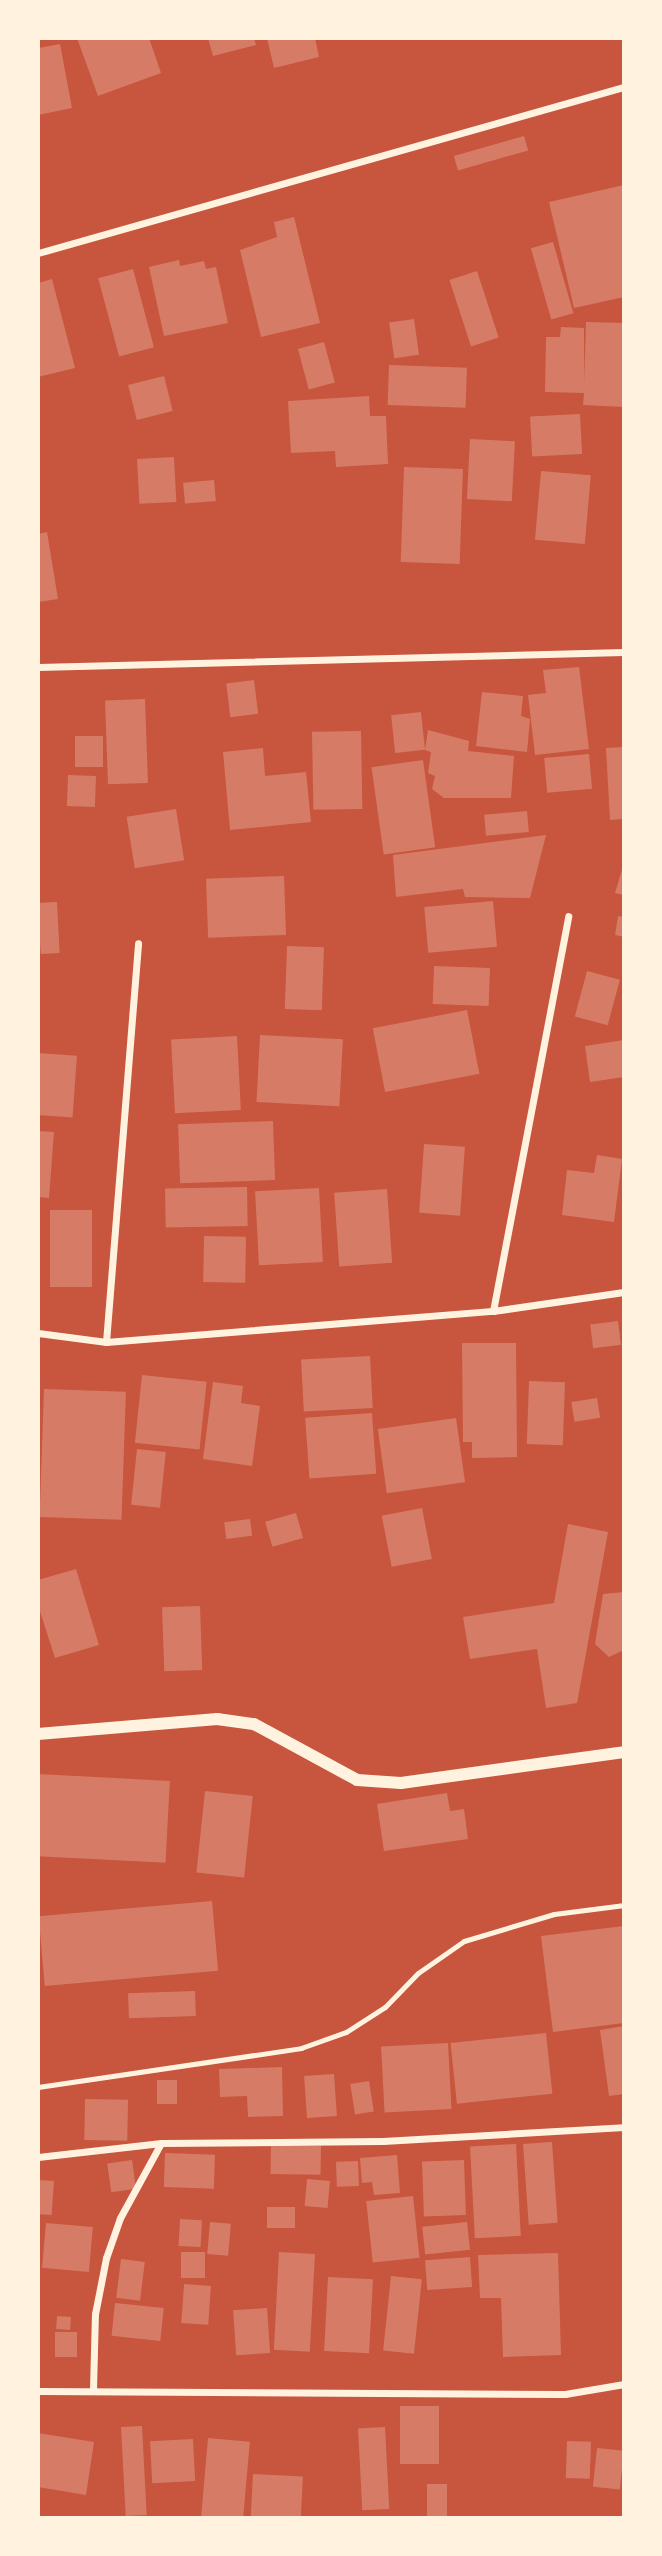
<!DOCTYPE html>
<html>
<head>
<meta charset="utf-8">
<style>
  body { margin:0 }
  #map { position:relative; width:662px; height:2556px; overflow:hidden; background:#c8553d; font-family:"Work Sans",sans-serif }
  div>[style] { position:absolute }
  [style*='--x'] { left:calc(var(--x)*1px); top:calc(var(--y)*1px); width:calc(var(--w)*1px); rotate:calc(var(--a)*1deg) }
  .building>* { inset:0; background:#d67c66; transform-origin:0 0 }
  .service>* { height:5px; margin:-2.5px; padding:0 2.5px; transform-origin:2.5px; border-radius:2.5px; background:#fff3e0 }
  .minor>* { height:7px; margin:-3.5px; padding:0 3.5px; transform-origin:3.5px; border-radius:3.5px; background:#fff3e0 }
  .tertiary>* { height:12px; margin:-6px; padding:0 6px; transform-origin:6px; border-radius:6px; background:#fff3e0 }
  span { translate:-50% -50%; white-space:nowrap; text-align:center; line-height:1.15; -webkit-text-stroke:5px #fff3e0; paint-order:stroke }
  .frame { position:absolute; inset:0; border:40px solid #fff3e0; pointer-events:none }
</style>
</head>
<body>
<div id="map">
  <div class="building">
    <i style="clip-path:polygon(77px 38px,149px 38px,161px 73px,98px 96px)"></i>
    <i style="clip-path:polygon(208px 38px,254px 38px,256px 45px,213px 56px)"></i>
    <i style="clip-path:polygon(267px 38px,315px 38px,319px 57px,274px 68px)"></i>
    <i style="clip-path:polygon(60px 44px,72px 108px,38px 115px,38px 48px)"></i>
    <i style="left:524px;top:136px;width:15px;height:73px;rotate:74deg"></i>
    <i style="clip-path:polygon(624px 185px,624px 297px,574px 308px,549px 202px)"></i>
    <i style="clip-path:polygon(294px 217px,320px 323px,261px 337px,240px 250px,277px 237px,274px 222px)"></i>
    <i style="left:553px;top:242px;width:74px;height:23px;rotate:74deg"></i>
    <i style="clip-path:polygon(179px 260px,180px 266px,204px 261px,206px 269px,216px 267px,228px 323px,164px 336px,149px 267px)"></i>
    <i style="left:133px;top:269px;width:81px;height:36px;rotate:75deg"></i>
    <i style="left:477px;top:271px;width:70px;height:29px;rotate:72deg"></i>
    <i style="clip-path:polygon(52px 279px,75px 368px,38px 377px,38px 283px)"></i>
    <i style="left:414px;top:319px;width:36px;height:25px;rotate:82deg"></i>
    <i style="clip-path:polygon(586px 322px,624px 323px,624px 407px,583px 405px,584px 393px,545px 392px,546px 337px,560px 337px,561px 327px,584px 328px,584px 383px)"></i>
    <i style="left:324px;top:342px;width:42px;height:27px;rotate:75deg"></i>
    <i style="left:389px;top:365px;width:78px;height:40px;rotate:2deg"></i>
    <i style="left:164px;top:376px;width:36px;height:37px;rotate:76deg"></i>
    <i style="clip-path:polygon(369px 396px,370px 416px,386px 416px,388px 464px,336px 467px,335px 451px,291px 453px,288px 401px)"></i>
    <i style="left:580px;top:414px;width:40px;height:50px;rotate:87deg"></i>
    <i style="left:470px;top:439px;width:45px;height:60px;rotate:3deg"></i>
    <i style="left:174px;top:457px;width:45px;height:37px;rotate:87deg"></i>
    <i style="left:404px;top:467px;width:59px;height:95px;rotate:2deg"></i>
    <i style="left:541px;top:471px;width:50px;height:69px;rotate:5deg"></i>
    <i style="left:214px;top:480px;width:21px;height:31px;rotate:85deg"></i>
    <i style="clip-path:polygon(47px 532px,58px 599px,38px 602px,38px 534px)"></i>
    <i style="clip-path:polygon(579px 667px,589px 749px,535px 755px,528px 695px,546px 693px,543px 670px)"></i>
    <i style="left:254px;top:680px;width:34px;height:28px;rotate:83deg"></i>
    <i style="clip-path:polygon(482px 692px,523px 696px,521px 716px,530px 719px,527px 752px,476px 746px)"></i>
    <i style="left:145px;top:699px;width:84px;height:40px;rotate:88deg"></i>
    <i style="left:421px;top:712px;width:38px;height:30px;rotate:84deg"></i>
    <i style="clip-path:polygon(428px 730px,469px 741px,468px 751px,514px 756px,511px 798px,444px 798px,432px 789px,435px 776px,428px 773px,431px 752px,425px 750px)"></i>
    <i style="left:361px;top:731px;width:78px;height:49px;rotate:89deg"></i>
    <i style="left:75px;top:736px;width:28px;height:31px"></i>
    <i style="clip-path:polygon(624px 747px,624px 819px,610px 820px,606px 748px)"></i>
    <i style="clip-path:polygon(263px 748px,265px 776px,306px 772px,311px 822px,230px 830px,223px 752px)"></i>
    <i style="left:589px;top:754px;width:35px;height:45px;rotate:85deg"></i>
    <i style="left:423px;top:760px;width:88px;height:52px;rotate:82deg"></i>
    <i style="left:68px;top:775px;width:28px;height:31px;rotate:2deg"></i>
    <i style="left:176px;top:809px;width:52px;height:50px;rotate:81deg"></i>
    <i style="left:527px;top:811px;width:21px;height:43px;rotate:85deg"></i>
    <i style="clip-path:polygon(546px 835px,530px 898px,465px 897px,463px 889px,396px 897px,393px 855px)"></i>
    <i style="clip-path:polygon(624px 863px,624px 895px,615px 893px)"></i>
    <i style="left:284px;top:876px;width:59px;height:78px;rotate:88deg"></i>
    <i style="left:493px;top:901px;width:46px;height:69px;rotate:85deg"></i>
    <i style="left:57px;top:902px;width:51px;height:19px;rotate:87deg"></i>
    <i style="clip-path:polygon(618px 916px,624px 917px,624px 937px,615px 935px)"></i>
    <i style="left:287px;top:946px;width:37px;height:63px;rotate:2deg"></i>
    <i style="left:434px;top:966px;width:56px;height:38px;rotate:2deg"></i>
    <i style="left:587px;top:971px;width:34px;height:47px;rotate:15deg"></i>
    <i style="left:467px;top:1010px;width:65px;height:96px;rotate:79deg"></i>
    <i style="left:260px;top:1035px;width:83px;height:67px;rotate:3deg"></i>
    <i style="left:237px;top:1036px;width:74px;height:66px;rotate:87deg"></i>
    <i style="clip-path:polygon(624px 1040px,624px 1077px,590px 1082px,585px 1046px)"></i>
    <i style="left:38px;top:1053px;width:39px;height:62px;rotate:4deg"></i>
    <i style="left:273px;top:1121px;width:59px;height:95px;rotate:88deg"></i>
    <i style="clip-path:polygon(38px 1131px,54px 1132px,49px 1198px,38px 1197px)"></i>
    <i style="left:424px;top:1144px;width:41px;height:69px;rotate:4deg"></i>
    <i style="clip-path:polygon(597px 1155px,622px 1159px,614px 1222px,562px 1215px,567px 1170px,594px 1173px)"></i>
    <i style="left:247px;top:1187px;width:39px;height:82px;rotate:89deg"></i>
    <i style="left:319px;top:1188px;width:74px;height:64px;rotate:87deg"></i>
    <i style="left:387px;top:1189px;width:74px;height:53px;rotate:86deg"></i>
    <i style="left:50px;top:1210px;width:42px;height:77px"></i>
    <i style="left:204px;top:1236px;width:42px;height:46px;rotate:1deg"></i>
    <i style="left:618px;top:1321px;width:24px;height:28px;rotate:83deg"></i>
    <i style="clip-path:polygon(462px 1343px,516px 1343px,517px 1457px,472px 1458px,472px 1442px,463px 1442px)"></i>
    <i style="left:370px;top:1356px;width:52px;height:69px;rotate:87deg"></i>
    <i style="left:142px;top:1375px;width:65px;height:68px;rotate:6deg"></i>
    <i style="left:529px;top:1381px;width:36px;height:63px;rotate:2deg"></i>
    <i style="clip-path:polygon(213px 1382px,243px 1386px,241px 1403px,260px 1406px,252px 1466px,203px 1459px)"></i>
    <i style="left:44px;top:1389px;width:82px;height:128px;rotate:2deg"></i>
    <i style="left:597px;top:1398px;width:20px;height:26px;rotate:81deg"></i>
    <i style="left:372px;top:1413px;width:61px;height:67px;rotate:86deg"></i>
    <i style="left:456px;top:1418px;width:65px;height:79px;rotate:82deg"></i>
    <i style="left:137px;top:1449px;width:29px;height:56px;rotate:6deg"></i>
    <i style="left:422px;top:1508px;width:52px;height:41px;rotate:79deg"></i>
    <i style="left:296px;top:1513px;width:26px;height:32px;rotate:74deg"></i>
    <i style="left:250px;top:1519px;width:17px;height:26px;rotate:83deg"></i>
    <i style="clip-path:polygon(568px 1524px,608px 1532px,577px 1703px,546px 1708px,537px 1649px,470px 1659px,463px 1617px,554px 1603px)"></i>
    <i style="clip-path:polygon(76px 1569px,99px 1645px,55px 1658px,38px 1605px,38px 1580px)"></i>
    <i style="clip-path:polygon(624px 1592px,624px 1650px,609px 1657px,595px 1644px,603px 1594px)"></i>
    <i style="left:200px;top:1606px;width:64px;height:38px;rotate:88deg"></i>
    <i style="left:38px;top:1774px;width:132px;height:82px;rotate:3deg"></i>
    <i style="left:205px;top:1791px;width:48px;height:82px;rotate:6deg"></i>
    <i style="clip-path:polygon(447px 1793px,450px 1811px,464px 1809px,468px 1839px,384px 1851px,377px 1804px)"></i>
    <i style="left:212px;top:1901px;width:70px;height:174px;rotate:85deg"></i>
    <i style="clip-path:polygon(624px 1926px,624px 2023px,553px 2032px,541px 1936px)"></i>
    <i style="left:195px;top:1991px;width:25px;height:67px;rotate:88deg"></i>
    <i style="clip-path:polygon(624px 2026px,624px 2094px,609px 2096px,600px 2030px)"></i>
    <i style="left:546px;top:2033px;width:61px;height:96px;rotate:84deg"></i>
    <i style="left:448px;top:2043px;width:66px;height:67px;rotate:87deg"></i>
    <i style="clip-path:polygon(282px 2067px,283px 2116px,248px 2117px,247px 2096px,220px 2097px,219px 2069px)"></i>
    <i style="left:334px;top:2074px;width:42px;height:30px;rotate:86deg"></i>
    <i style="left:157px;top:2080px;width:20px;height:24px"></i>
    <i style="left:369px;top:2081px;width:31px;height:19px;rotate:81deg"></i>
    <i style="left:85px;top:2099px;width:43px;height:41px;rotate:1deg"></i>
    <i style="left:552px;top:2142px;width:81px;height:29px;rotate:86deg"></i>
    <i style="left:516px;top:2144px;width:92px;height:46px;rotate:87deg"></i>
    <i style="left:271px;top:2145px;width:50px;height:29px;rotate:1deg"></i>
    <i style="left:165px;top:2153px;width:50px;height:34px;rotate:2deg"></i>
    <i style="clip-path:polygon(397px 2155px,400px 2193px,374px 2195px,372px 2182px,362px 2183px,360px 2158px)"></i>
    <i style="left:132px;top:2160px;width:29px;height:25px;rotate:82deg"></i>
    <i style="left:464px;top:2160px;width:55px;height:42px;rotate:88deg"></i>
    <i style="left:358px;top:2161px;width:25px;height:22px;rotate:88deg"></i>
    <i style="left:307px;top:2179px;width:23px;height:27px;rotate:5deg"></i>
    <i style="left:38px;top:2180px;width:16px;height:34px;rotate:4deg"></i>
    <i style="left:413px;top:2196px;width:62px;height:47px;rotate:84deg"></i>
    <i style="left:267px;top:2207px;width:28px;height:21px"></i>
    <i style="left:180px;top:2219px;width:22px;height:27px;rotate:3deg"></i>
    <i style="left:210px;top:2222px;width:21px;height:32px;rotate:5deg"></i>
    <i style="left:467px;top:2222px;width:28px;height:45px;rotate:84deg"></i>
    <i style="left:46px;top:2223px;width:47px;height:45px;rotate:5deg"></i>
    <i style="left:181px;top:2252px;width:24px;height:26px"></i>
    <i style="left:279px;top:2252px;width:36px;height:98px;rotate:3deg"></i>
    <i style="clip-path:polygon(558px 2253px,561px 2355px,503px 2357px,501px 2298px,480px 2298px,478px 2255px)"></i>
    <i style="left:470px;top:2257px;width:30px;height:45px;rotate:86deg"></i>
    <i style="left:121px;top:2259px;width:24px;height:39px;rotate:7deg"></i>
    <i style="left:391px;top:2276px;width:31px;height:75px;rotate:6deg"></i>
    <i style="left:328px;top:2277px;width:45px;height:74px;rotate:3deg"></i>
    <i style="left:184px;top:2284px;width:27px;height:39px;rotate:4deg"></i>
    <i style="left:115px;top:2303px;width:49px;height:33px;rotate:6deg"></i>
    <i style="left:267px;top:2308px;width:45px;height:34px;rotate:86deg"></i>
    <i style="left:57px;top:2316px;width:14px;height:13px;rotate:4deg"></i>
    <i style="left:55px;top:2332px;width:22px;height:25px"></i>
    <i style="left:400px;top:2406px;width:39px;height:58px"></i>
    <i style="left:142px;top:2426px;width:89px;height:21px;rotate:87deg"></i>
    <i style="left:385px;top:2427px;width:82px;height:27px;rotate:87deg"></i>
    <i style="clip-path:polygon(38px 2433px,94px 2442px,86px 2495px,38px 2487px)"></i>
    <i style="left:208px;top:2438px;width:42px;height:80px;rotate:5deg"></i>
    <i style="left:193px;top:2439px;width:42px;height:43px;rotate:87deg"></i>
    <i style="left:567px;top:2441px;width:24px;height:37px;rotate:2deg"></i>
    <i style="left:597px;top:2448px;width:27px;height:39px;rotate:6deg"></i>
    <i style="left:253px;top:2474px;width:50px;height:44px;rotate:3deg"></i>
    <i style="left:427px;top:2484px;width:20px;height:34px"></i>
  </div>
  <div class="service">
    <i style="--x:38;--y:2087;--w:266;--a:-8.4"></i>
    <i style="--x:301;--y:2048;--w:48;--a:-19.6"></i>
    <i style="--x:346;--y:2032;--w:46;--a:-32.7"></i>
    <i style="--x:385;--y:2007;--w:47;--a:-45.9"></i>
    <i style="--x:418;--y:1973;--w:56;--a:-34.8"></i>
    <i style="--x:464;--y:1941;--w:94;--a:-16.7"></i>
    <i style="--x:554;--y:1914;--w:71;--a:-7.3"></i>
  </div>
  <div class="minor">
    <i style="--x:38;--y:253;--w:609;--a:-15.82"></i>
    <i style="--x:38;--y:667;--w:586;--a:-1.47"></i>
    <i style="--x:493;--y:1311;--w:402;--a:-79.2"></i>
    <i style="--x:38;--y:1333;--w:69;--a:7.5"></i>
    <i style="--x:106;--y:1342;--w:388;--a:-4.6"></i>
    <i style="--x:493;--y:1311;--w:132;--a:-8.3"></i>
    <i style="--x:106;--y:1342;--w:400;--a:-85.4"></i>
    <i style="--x:38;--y:2157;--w:124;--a:-6.5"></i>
    <i style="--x:93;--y:2389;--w:75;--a:-88.5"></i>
    <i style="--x:95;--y:2314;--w:57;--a:-78.9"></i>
    <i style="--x:106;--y:2258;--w:42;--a:-70.7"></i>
    <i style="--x:120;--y:2218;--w:85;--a:-61.3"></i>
    <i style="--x:161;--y:2143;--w:222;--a:-0.5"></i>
    <i style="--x:383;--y:2141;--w:241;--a:-3.3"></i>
    <i style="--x:38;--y:2391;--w:527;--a:0.33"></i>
    <i style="--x:565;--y:2394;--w:60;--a:-9.6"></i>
  </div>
  <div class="tertiary">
    <i style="--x:38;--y:1734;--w:180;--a:-4.8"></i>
    <i style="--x:217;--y:1719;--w:37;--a:8"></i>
    <i style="--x:254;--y:1724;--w:117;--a:28.5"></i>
    <i style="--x:357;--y:1780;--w:44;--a:3.9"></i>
    <i style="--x:401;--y:1783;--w:225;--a:-7.9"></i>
  </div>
  <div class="frame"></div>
</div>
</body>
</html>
